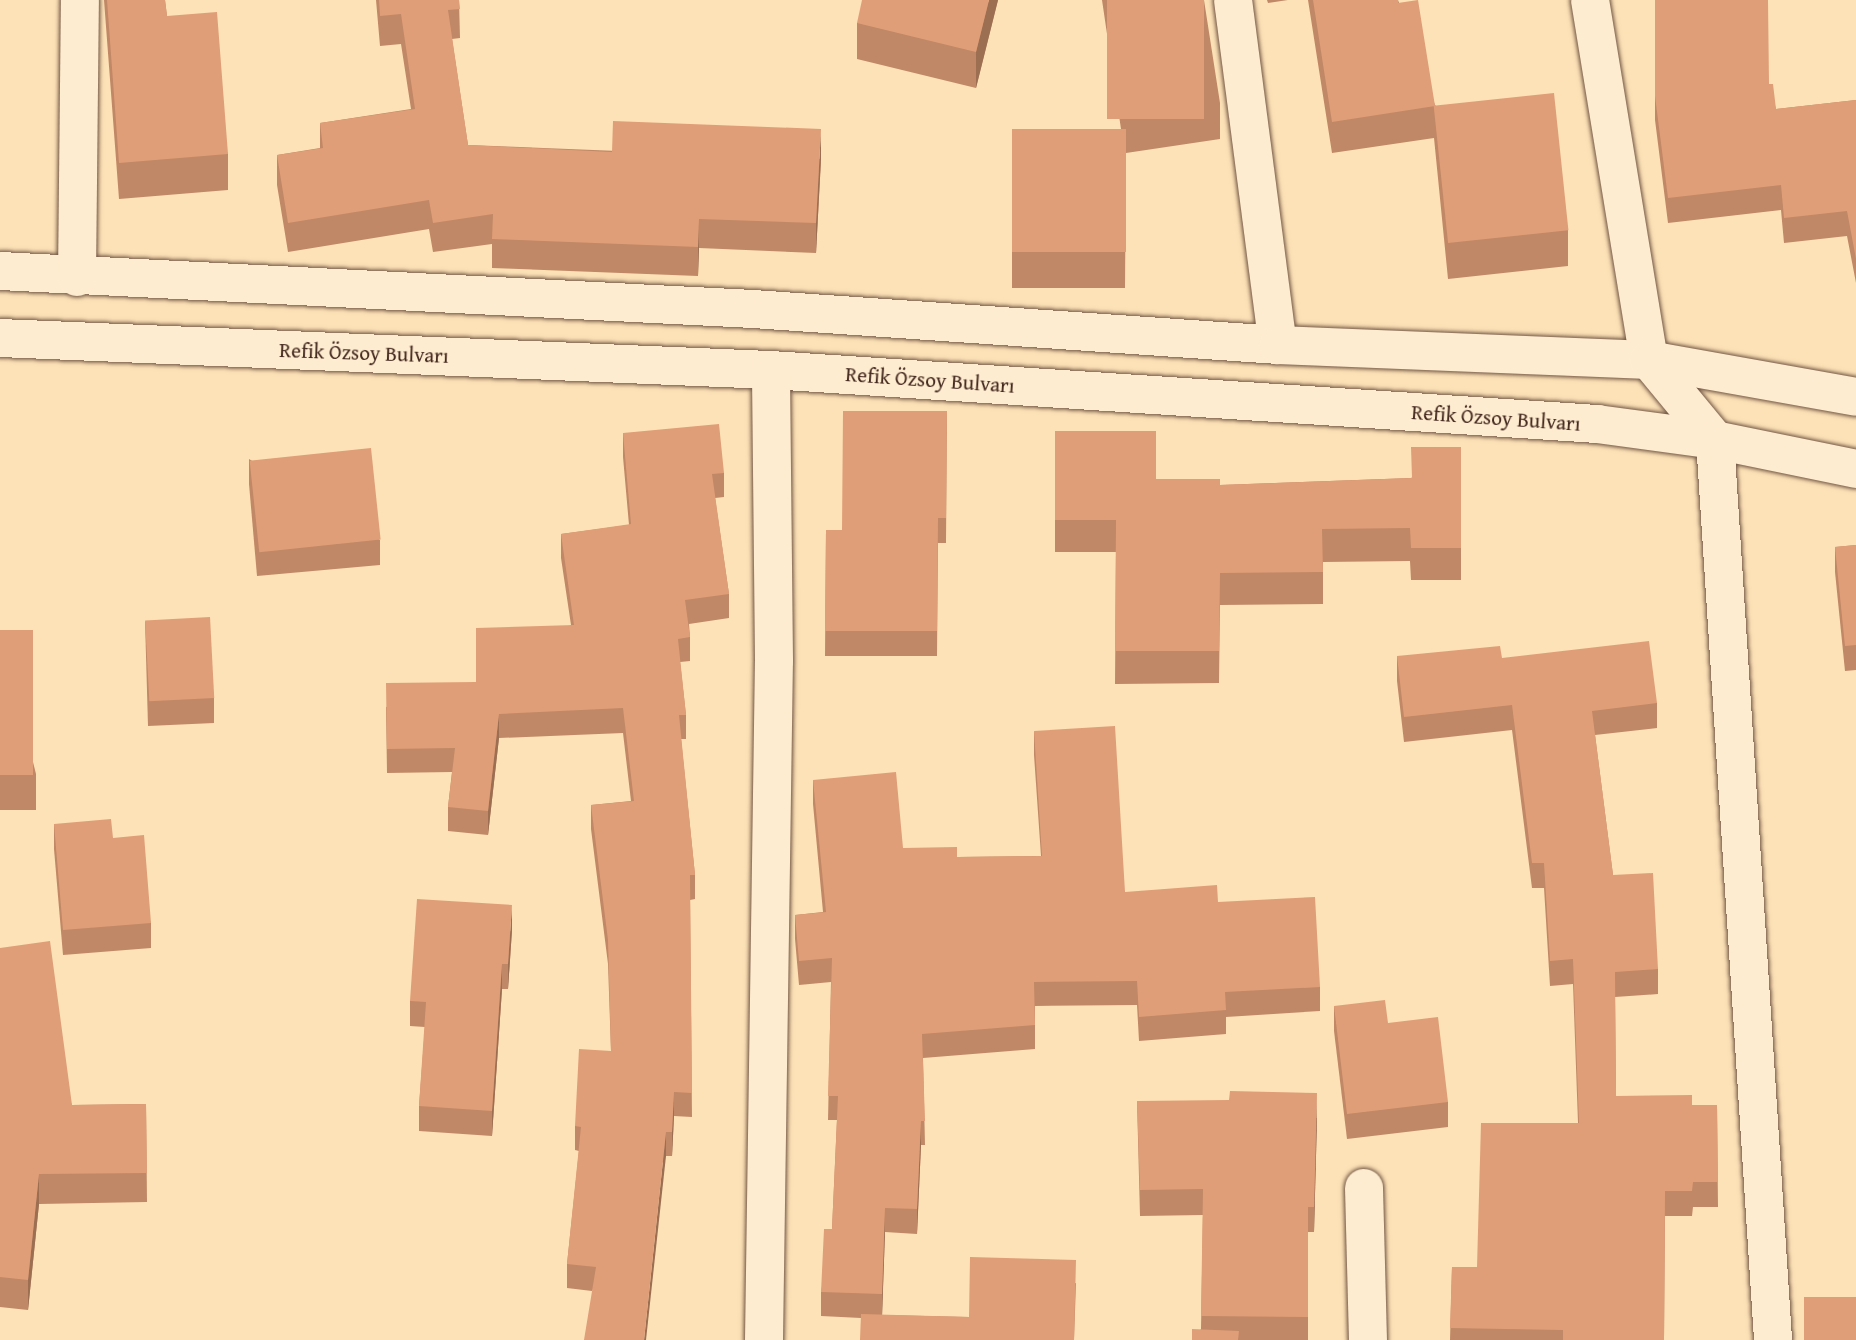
<!DOCTYPE html>
<html>
<head>
<meta charset="utf-8">
<style>
  body { margin:0 }
  #map { position:relative; width:1856px; height:1340px; overflow:hidden; background:#fde2b7; font-family:"Gentium Book Plus",serif }
  div>[style] { position:absolute }
  [style*='--x'] { left:calc(var(--x)*1px); top:calc(var(--y)*1px); width:calc(var(--w)*1px); rotate:calc(var(--a)*1deg) }
  .roads { filter:drop-shadow(0 0 2px #725644) drop-shadow(0 0 2px #725644) }
  .street>* { height:38px; margin:-19px; padding:0 19px; transform-origin:19px; border-radius:19px; background:#feecd0 }
  .wall>* { inset:0; background:#c08866 }
  .shaded-wall>* { inset:0; background:#9c6f53 }
  .building>* { inset:0; background:#df9e77; transform-origin:0 0 }
  span { translate:-50% -50%; white-space:nowrap; text-align:center; line-height:1.15; -webkit-text-stroke:5px #feecd0; paint-order:stroke }
  .street-label { font-size:21px; color:#43281e }
</style>
</head>
<body>
<div id="map">
  <div class="roads">
    <div class="street">
      <i style="--x:1233;--y:0;--w:348;--a:82.6"></i>
      <i style="--x:1590;--y:0;--w:365;--a:80.7"></i>
      <i style="--x:1649;--y:360;--w:104;--a:50.5"></i>
      <i style="--x:1715;--y:440;--w:902;--a:86.31"></i>
      <i style="--x:0;--y:271;--w:754;--a:2.89"></i>
      <i style="--x:753;--y:309;--w:526;--a:3.92"></i>
      <i style="--x:1278;--y:345;--w:371;--a:2.3"></i>
      <i style="--x:1649;--y:360;--w:210;--a:10.1"></i>
      <i style="--x:77;--y:277;--w:277;--a:-89.4"></i>
      <i style="--x:0;--y:338;--w:772;--a:2.38"></i>
      <i style="--x:771;--y:370;--w:828;--a:3.74"></i>
      <i style="--x:1597;--y:424;--w:119;--a:7.7"></i>
      <i style="--x:1715;--y:440;--w:144;--a:11.6"></i>
      <i style="--x:1364;--y:1188;--w:152;--a:88.5"></i>
      <i style="--x:764;--y:1340;--w:679;--a:-89.16"></i>
      <i style="--x:774;--y:661;--w:291;--a:-90.6"></i>
    </div>
  </div>
  <div class="wall">
    <i style="clip-path:polygon(104px 0,165px 0,167px 16px,228px 154px,228px 190px,119px 199px)"></i>
    <i style="clip-path:polygon(376px 0,459px 0,460px 38px,452px 39px,468px 145px,821px 159px,816px 253px,699px 248px,698px 276px,492px 268px,492px 244px,433px 252px,429px 229px,288px 252px,277px 185px,277px 155px,320px 148px,320px 123px,411px 109px,401px 44px,380px 46px)"></i>
    <i style="clip-path:polygon(998px 0,976px 88px,857px 59px,857px 23px)"></i>
    <i style="clip-path:polygon(1102px 0,1204px 0,1220px 103px,1220px 139px,1126px 153px,1125px 288px,1012px 288px,1012px 129px,1121px 129px)"></i>
    <i style="clip-path:polygon(1267px 0,1288px 0,1268px 3px)"></i>
    <i style="clip-path:polygon(1308px 0,1398px 0,1435px 105px,1568px 230px,1568px 266px,1448px 279px,1434px 138px,1332px 153px)"></i>
    <i style="clip-path:polygon(1655px 0,1769px 84px,1776px 109px,1856px 100px,1856px 283px,1847px 236px,1784px 243px,1781px 210px,1668px 223px,1655px 120px)"></i>
    <i style="clip-path:polygon(947px 411px,946px 543px,938px 543px,937px 656px,825px 656px,826px 530px,842px 530px)"></i>
    <i style="clip-path:polygon(1055px 431px,1156px 479px,1220px 485px,1411px 478px,1461px 447px,1461px 580px,1411px 580px,1410px 561px,1323px 562px,1323px 604px,1220px 605px,1219px 683px,1115px 684px,1116px 552px,1055px 552px)"></i>
    <i style="clip-path:polygon(623px 433px,724px 473px,724px 497px,715px 498px,729px 594px,729px 618px,689px 624px,690px 637px,690px 661px,680px 662px,686px 715px,686px 739px,681px 739px,695px 875px,695px 899px,690px 900px,692px 1117px,674px 1116px,672px 1156px,666px 1156px,592px 1291px,567px 1288px,567px 1264px,579px 1151px,575px 1150px,575px 1126px,611px 1051px,608px 964px,591px 829px,591px 805px,631px 801px,623px 733px,499px 738px,488px 835px,448px 831px,448px 807px,452px 772px,387px 773px,386px 707px,476px 682px,571px 625px,561px 558px,561px 534px,629px 525px,623px 457px)"></i>
    <i style="clip-path:polygon(249px 459px,380px 540px,380px 565px,257px 576px,249px 484px)"></i>
    <i style="clip-path:polygon(1856px 545px,1856px 670px,1845px 671px,1835px 572px,1835px 547px)"></i>
    <i style="clip-path:polygon(145px 621px,214px 698px,214px 723px,148px 726px)"></i>
    <i style="clip-path:polygon(0 630px,36px 774px,36px 810px,0 810px)"></i>
    <i style="clip-path:polygon(1397px 656px,1502px 658px,1657px 703px,1657px 728px,1595px 735px,1613px 875px,1658px 969px,1658px 994px,1615px 997px,1616px 1096px,1692px 1105px,1717px 1105px,1718px 1207px,1693px 1207px,1692px 1216px,1665px 1216px,1664px 1340px,1450px 1340px,1452px 1267px,1477px 1267px,1578px 1123px,1573px 984px,1550px 986px,1544px 888px,1532px 888px,1512px 730px,1404px 742px,1397px 681px)"></i>
    <i style="clip-path:polygon(1034px 731px,1125px 892px,1218px 902px,1320px 987px,1320px 1011px,1226px 1017px,1226px 1034px,1139px 1041px,1137px 1005px,1035px 1006px,1035px 1049px,923px 1058px,925px 1145px,921px 1145px,917px 1234px,885px 1232px,882px 1315px,969px 1317px,1076px 1283px,1074px 1340px,861px 1318px,821px 1316px,821px 1292px,832px 1229px,837px 1120px,828px 1120px,831px 982px,799px 985px,795px 939px,795px 915px,823px 912px,813px 804px,813px 780px,903px 848px,957px 857px,1041px 856px,1034px 755px)"></i>
    <i style="clip-path:polygon(54px 824px,113px 838px,151px 923px,151px 948px,63px 955px,54px 849px)"></i>
    <i style="clip-path:polygon(512px 930px,508px 989px,502px 989px,492px 1136px,419px 1131px,419px 1106px,425px 1027px,410px 1026px,410px 1001px)"></i>
    <i style="clip-path:polygon(0 948px,72px 1105px,146px 1104px,147px 1202px,39px 1204px,28px 1310px,0 1307px)"></i>
    <i style="clip-path:polygon(1334px 1006px,1388px 1023px,1448px 1102px,1448px 1127px,1347px 1139px,1334px 1031px)"></i>
    <i style="clip-path:polygon(1137px 1101px,1317px 1118px,1314px 1232px,1308px 1232px,1308px 1340px,1192px 1340px,1201px 1329px,1203px 1215px,1140px 1216px)"></i>
  </div>
  <div class="shaded-wall">
    <i style="clip-path:polygon(989px 0,998px 0,976px 88px,976px 52px)"></i>
    <i style="clip-path:polygon(821px 129px,821px 159px,816px 253px,816px 223px)"></i>
    <i style="clip-path:polygon(699px 219px,699px 248px,698px 276px,698px 247px)"></i>
    <i style="clip-path:polygon(499px 714px,499px 738px,488px 835px,488px 811px)"></i>
    <i style="clip-path:polygon(512px 905px,512px 930px,508px 989px,508px 964px)"></i>
    <i style="clip-path:polygon(502px 964px,502px 989px,492px 1136px,492px 1111px)"></i>
    <i style="clip-path:polygon(674px 1092px,674px 1116px,672px 1156px,672px 1132px)"></i>
    <i style="clip-path:polygon(1317px 1093px,1317px 1118px,1314px 1232px,1314px 1207px)"></i>
    <i style="clip-path:polygon(921px 1121px,921px 1145px,917px 1234px,917px 1209px)"></i>
    <i style="clip-path:polygon(666px 1132px,666px 1156px,646px 1340px,644px 1340px)"></i>
    <i style="clip-path:polygon(39px 1174px,39px 1204px,28px 1310px,28px 1280px)"></i>
    <i style="clip-path:polygon(885px 1208px,885px 1232px,882px 1318px,882px 1294px)"></i>
  </div>
  <div class="building">
    <i style="clip-path:polygon(107px 0,165px 0,167px 16px,217px 12px,228px 154px,119px 163px)"></i>
    <i style="clip-path:polygon(379px 0,459px 0,460px 9px,448px 10px,468px 145px,612px 152px,613px 121px,821px 129px,816px 223px,699px 219px,698px 247px,492px 239px,493px 214px,433px 223px,429px 200px,288px 223px,277px 155px,323px 148px,320px 123px,415px 109px,401px 14px,380px 16px)"></i>
    <i style="clip-path:polygon(862px 0,989px 0,976px 52px,857px 23px)"></i>
    <i style="left:1107px;top:0;width:97px;height:119px"></i>
    <i style="clip-path:polygon(1313px 0,1398px 0,1398px 3px,1418px 0,1435px 106px,1332px 122px)"></i>
    <i style="clip-path:polygon(1655px 0,1768px 0,1769px 84px,1773px 84px,1776px 109px,1856px 100px,1856px 259px,1847px 211px,1784px 218px,1781px 185px,1668px 198px,1655px 96px)"></i>
    <i style="left:1554px;top:93px;width:138px;height:121px;rotate:84deg"></i>
    <i style="left:1012px;top:129px;width:114px;height:123px"></i>
    <i style="clip-path:polygon(843px 411px,947px 411px,946px 518px,938px 518px,937px 631px,825px 631px,826px 530px,842px 530px)"></i>
    <i style="clip-path:polygon(719px 424px,724px 473px,712px 474px,729px 594px,685px 600px,690px 637px,678px 639px,686px 715px,679px 715px,695px 875px,690px 875px,692px 1093px,674px 1092px,672px 1132px,666px 1132px,644px 1340px,584px 1340px,596px 1267px,567px 1264px,581px 1127px,575px 1126px,579px 1049px,611px 1051px,608px 940px,591px 805px,634px 801px,623px 708px,499px 714px,488px 811px,448px 807px,455px 748px,387px 749px,386px 683px,476px 682px,476px 628px,574px 625px,561px 534px,631px 524px,623px 433px)"></i>
    <i style="clip-path:polygon(1055px 431px,1156px 431px,1156px 479px,1220px 479px,1220px 485px,1412px 478px,1411px 447px,1461px 447px,1461px 548px,1411px 548px,1410px 528px,1322px 529px,1323px 572px,1220px 573px,1219px 651px,1115px 651px,1116px 520px,1055px 520px)"></i>
    <i style="left:371px;top:448px;width:92px;height:122px;rotate:84deg"></i>
    <i style="clip-path:polygon(1856px 545px,1856px 645px,1845px 646px,1835px 547px)"></i>
    <i style="left:210px;top:617px;width:81px;height:65px;rotate:87deg"></i>
    <i style="left:0;top:630px;width:33px;height:145px"></i>
    <i style="clip-path:polygon(1649px 641px,1657px 703px,1592px 711px,1613px 875px,1653px 873px,1658px 969px,1615px 972px,1616px 1096px,1692px 1095px,1692px 1105px,1717px 1105px,1718px 1182px,1693px 1182px,1692px 1191px,1665px 1191px,1664px 1340px,1563px 1340px,1563px 1330px,1450px 1328px,1452px 1267px,1477px 1267px,1481px 1123px,1579px 1123px,1573px 959px,1550px 961px,1544px 863px,1532px 863px,1512px 705px,1404px 717px,1397px 656px,1500px 646px,1502px 658px)"></i>
    <i style="clip-path:polygon(1115px 726px,1125px 892px,1217px 885px,1218px 902px,1315px 897px,1320px 987px,1225px 992px,1226px 1010px,1139px 1017px,1137px 981px,1034px 982px,1035px 1025px,922px 1034px,925px 1121px,921px 1121px,917px 1209px,885px 1208px,882px 1294px,821px 1292px,824px 1229px,832px 1229px,838px 1096px,828px 1096px,832px 958px,799px 961px,795px 915px,826px 912px,813px 780px,896px 772px,903px 848px,957px 847px,957px 857px,1042px 856px,1034px 731px)"></i>
    <i style="clip-path:polygon(111px 819px,113px 838px,144px 835px,151px 923px,63px 930px,54px 824px)"></i>
    <i style="clip-path:polygon(417px 899px,512px 905px,508px 964px,502px 964px,492px 1111px,419px 1106px,426px 1002px,410px 1001px)"></i>
    <i style="clip-path:polygon(50px 941px,72px 1105px,146px 1104px,147px 1173px,39px 1174px,28px 1280px,0 1277px,0 948px)"></i>
    <i style="clip-path:polygon(1385px 1000px,1388px 1023px,1438px 1017px,1448px 1102px,1347px 1114px,1334px 1006px)"></i>
    <i style="clip-path:polygon(1230px 1091px,1317px 1093px,1314px 1207px,1308px 1207px,1308px 1317px,1201px 1316px,1203px 1189px,1140px 1190px,1137px 1101px,1229px 1100px)"></i>
    <i style="clip-path:polygon(970px 1257px,1076px 1260px,1074px 1340px,860px 1340px,861px 1314px,969px 1317px)"></i>
    <i style="left:1856px;top:1297px;width:43px;height:52px;rotate:90deg"></i>
    <i style="clip-path:polygon(1192px 1329px,1239px 1331px,1238px 1340px,1192px 1340px)"></i>
  </div>
  <div class="street-label">
    <span style="left:364px;top:353px;rotate:2deg">Refik Özsoy Bulvarı</span>
    <span style="left:930px;top:380px;rotate:4deg">Refik Özsoy Bulvarı</span>
    <span style="left:1496px;top:418px;rotate:4deg">Refik Özsoy Bulvarı</span>
  </div>
</div>
</body>
</html>
